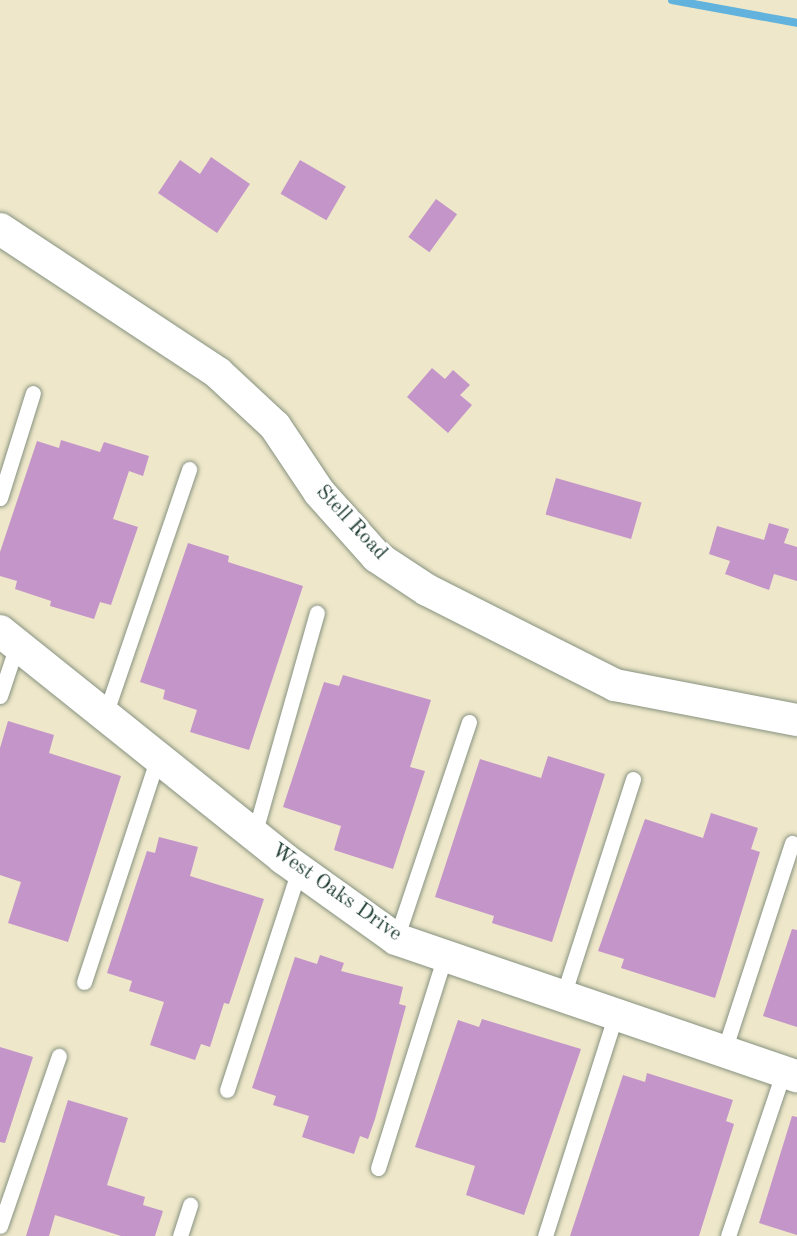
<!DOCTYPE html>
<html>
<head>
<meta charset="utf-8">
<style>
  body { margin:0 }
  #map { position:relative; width:797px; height:1236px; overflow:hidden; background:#eee7ca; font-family:"Old Standard TT",serif }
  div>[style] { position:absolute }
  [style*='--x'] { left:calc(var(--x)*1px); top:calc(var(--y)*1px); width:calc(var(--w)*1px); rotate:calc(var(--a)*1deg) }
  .stream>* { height:8px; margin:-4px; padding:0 4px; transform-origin:4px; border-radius:4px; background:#61b2dc }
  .building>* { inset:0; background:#c495c8; transform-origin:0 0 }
  .roads { filter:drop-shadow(0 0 2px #86927f) drop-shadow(0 0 2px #86927f) }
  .service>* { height:15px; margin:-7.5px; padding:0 7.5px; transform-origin:7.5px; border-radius:7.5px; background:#fff }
  .minor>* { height:32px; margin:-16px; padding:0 16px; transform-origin:16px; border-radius:16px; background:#fff }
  span { translate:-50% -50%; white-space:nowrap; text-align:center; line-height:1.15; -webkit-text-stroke:6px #fff; paint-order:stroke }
  .street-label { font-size:21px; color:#1f3d34 }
</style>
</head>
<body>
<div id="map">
  <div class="stream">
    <i style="--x:672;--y:0;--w:127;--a:10.4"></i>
  </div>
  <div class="building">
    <i style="clip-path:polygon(211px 157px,250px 184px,217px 233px,158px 193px,180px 160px,200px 174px)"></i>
    <i style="left:300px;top:160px;width:53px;height:39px;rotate:30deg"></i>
    <i style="left:436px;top:199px;width:26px;height:47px;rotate:36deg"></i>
    <i style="clip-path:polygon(432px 368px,445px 379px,453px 370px,470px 385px,460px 395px,472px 405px,448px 433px,407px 397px)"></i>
    <i style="clip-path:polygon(61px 440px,100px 452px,104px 442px,149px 456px,143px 476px,129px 471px,113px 519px,138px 527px,111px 605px,100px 602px,94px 619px,50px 606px,51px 601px,15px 589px,17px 581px,0 576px,0 552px,37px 441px,59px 448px)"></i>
    <i style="left:556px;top:478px;width:89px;height:38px;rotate:16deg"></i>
    <i style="clip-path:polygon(769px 523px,789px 529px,784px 543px,797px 547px,797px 581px,774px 574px,769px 590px,725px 574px,730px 561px,709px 554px,717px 526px,764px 540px)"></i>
    <i style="clip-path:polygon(188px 543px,229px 556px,228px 562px,303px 586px,249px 750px,190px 732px,197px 710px,163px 699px,165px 690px,140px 682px)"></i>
    <i style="clip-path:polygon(343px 675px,431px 700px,410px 767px,425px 771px,393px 869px,334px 850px,341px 826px,283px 807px,324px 682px,339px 686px)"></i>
    <i style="clip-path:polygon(8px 721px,54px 735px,49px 753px,121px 776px,68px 942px,8px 923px,21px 882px,0 875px,0 748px)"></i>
    <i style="clip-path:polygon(548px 756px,605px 774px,552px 942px,492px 923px,494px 916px,435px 897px,480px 759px,541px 778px)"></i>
    <i style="clip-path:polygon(711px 813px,758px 828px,751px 849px,760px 852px,715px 998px,621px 968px,624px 959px,598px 951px,645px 819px,703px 838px)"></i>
    <i style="clip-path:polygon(159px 837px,198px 847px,190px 876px,264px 899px,229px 1004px,224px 1003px,210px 1047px,201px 1044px,195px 1060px,150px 1045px,164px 1002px,129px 991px,132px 981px,107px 973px,147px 851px,155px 853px)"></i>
    <i style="clip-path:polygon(792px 929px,797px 930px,797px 1027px,763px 1016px)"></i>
    <i style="clip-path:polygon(320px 955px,344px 963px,341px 971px,403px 987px,399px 1004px,406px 1006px,375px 1119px,368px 1139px,360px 1136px,354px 1154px,302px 1137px,309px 1116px,273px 1105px,276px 1096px,252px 1088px,295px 957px,317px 964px)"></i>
    <i style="clip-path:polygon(482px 1019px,581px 1049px,524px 1215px,466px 1195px,475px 1166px,415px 1147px,458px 1020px,479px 1027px)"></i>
    <i style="clip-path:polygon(0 1047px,33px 1057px,5px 1143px,0 1142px)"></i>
    <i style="clip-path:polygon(647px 1073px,733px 1100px,726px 1121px,734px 1124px,699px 1236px,570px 1236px,623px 1075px,645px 1082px)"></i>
    <i style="clip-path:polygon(68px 1100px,128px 1118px,107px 1185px,145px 1197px,143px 1205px,163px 1211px,155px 1236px,121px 1236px,55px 1215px,49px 1236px,26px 1236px)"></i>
    <i style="clip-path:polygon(792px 1116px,797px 1117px,797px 1235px,759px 1223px)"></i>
  </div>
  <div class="roads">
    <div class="service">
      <i style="--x:0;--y:498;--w:110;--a:-72.6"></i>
      <i style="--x:0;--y:696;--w:54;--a:-71.6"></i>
      <i style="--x:105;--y:715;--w:260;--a:-71.1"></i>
      <i style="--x:254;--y:835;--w:231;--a:-74.2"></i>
      <i style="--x:396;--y:939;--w:229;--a:-71.4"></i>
      <i style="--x:84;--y:982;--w:237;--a:-71.8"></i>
      <i style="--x:563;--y:996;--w:228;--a:-72.1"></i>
      <i style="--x:724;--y:1051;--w:219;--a:-71.9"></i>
      <i style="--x:227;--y:1090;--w:231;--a:-71.9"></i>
      <i style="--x:378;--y:1168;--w:223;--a:-72.5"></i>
      <i style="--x:0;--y:1226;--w:180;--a:-70.9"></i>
      <i style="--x:180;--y:1236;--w:33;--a:-72"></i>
      <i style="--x:545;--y:1236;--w:233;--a:-72.3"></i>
      <i style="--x:728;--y:1236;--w:174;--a:-71.3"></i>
    </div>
    <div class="minor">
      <i style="--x:0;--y:229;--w:261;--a:33.4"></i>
      <i style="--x:218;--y:373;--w:78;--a:42.9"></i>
      <i style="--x:275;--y:426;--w:79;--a:56.3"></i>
      <i style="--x:319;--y:492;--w:87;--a:48.3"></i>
      <i style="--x:377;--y:557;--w:60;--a:33.4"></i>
      <i style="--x:427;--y:590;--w:211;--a:26.8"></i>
      <i style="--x:615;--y:685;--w:185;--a:10.9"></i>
      <i style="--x:0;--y:631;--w:363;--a:38.7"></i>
      <i style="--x:283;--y:858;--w:139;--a:35.6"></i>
      <i style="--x:396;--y:939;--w:424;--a:18.9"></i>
    </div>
  </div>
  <div class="street-label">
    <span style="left:351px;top:523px;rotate:47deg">Stell Road</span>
    <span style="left:336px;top:893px;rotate:35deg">West Oaks Drive</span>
  </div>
</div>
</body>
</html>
